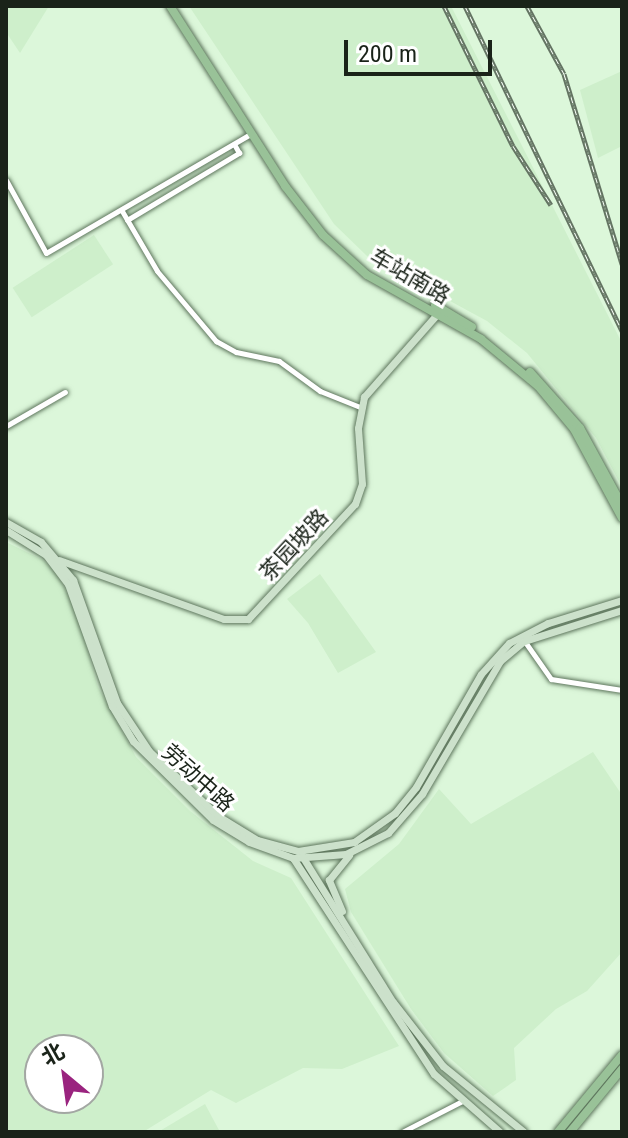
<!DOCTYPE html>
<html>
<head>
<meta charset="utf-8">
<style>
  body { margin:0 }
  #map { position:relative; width:628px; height:1138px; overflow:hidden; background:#dcf7da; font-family:"Roboto Condensed","Noto Sans SC",sans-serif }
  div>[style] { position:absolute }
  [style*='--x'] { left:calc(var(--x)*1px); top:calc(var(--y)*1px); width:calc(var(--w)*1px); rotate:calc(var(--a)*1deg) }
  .built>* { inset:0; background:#ceefcb; transform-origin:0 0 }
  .roads { filter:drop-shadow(0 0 2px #5e765d) drop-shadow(0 0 2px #5e765d) }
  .street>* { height:5px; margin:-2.5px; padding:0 2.5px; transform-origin:2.5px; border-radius:2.5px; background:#fff }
  .secondary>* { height:7px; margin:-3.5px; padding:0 3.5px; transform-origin:3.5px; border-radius:3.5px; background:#cce1cb }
  .primary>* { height:8px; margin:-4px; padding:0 4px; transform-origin:4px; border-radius:4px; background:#99c298 }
  .rail>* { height:5px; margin-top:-2.5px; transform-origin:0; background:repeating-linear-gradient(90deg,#fff 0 6px,#647463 0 12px); box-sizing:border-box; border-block:2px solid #647463 }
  span { translate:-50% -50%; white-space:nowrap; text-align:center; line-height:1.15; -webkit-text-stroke:6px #fff; paint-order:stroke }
  .street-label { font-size:22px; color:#1a2319 }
  .frame { position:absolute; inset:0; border:8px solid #1a2319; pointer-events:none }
  .north { position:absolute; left:24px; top:1034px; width:80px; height:80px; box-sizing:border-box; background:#fff; border:2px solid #a3a7a3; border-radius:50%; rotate:331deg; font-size:22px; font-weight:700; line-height:32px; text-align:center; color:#1a2319 }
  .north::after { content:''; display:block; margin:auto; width:28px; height:36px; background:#9a247f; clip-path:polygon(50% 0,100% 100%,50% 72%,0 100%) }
  .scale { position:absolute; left:344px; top:40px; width:148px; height:36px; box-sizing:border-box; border:4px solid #1a2319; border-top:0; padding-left:10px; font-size:24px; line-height:28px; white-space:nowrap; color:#1a2319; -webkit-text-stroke:6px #fff; paint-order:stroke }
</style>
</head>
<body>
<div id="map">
  <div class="built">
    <i style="clip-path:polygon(6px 6px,49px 6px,20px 53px,6px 32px)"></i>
    <i style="clip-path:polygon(189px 6px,451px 6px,622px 343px,622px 487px,596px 438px,527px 353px,487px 321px,367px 256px,334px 224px)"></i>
    <i style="clip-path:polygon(622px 71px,622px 146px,598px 158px,580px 90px)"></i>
    <i style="left:94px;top:235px;width:35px;height:97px;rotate:57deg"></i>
    <i style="clip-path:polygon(evenodd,6px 542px,43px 560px,59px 577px,77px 614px,98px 687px,136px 757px,190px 811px,253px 861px,291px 878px,399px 1046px,342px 1069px,303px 1068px,236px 1103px,211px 1090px,143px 1132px,6px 1132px,6px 542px,40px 1050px,88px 1050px,88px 1098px,40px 1098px,40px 1050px)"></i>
    <i style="clip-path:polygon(320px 574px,376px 652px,338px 673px,308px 623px,287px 599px)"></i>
    <i style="clip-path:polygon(593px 752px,622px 795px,622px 952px,587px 991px,556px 1009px,514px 1048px,516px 1080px,493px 1096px,444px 1053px,411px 1009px,351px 912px,345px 889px,399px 844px,439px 789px,471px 824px)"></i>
    <i style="clip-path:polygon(205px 1104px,220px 1132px,158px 1132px)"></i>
  </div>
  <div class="roads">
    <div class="street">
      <i style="--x:6;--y:180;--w:83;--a:61.3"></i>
      <i style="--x:46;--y:253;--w:238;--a:-30.2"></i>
      <i style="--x:122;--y:211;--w:69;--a:59.7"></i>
      <i style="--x:157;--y:271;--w:92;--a:49.9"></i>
      <i style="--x:216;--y:341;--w:23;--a:29"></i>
      <i style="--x:236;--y:352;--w:44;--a:11.8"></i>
      <i style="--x:279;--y:361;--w:51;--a:36.2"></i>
      <i style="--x:320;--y:391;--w:43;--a:21.8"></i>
      <i style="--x:127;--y:220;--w:131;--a:-30.9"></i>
      <i style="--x:239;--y:153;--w:10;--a:-119"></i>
      <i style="--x:6;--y:426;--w:68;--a:-30"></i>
      <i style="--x:523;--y:639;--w:49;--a:55"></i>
      <i style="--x:551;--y:679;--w:72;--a:8.8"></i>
      <i style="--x:402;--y:1132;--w:68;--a:-27.3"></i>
    </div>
    <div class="secondary">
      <i style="--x:6;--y:522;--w:40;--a:29.7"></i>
      <i style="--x:41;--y:542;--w:50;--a:49.9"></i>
      <i style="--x:73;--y:580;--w:131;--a:70.3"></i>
      <i style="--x:117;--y:703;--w:58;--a:56.3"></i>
      <i style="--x:149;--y:751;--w:95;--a:43.3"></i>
      <i style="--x:218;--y:816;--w:46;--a:31.6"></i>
      <i style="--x:257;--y:840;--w:42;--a:15"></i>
      <i style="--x:298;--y:851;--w:57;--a:-9.1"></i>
      <i style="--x:354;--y:842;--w:50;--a:-35.3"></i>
      <i style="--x:395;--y:813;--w:33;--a:-51"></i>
      <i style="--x:416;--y:787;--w:130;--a:-60.1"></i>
      <i style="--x:481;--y:674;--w:42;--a:-47.9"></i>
      <i style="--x:509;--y:643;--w:44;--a:-27.1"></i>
      <i style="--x:548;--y:623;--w:77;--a:-17.3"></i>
      <i style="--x:6;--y:530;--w:47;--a:32"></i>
      <i style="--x:46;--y:555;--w:36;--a:53"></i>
      <i style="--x:68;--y:584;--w:130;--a:70.2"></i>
      <i style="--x:112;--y:706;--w:41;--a:59"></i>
      <i style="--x:133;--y:741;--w:112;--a:44.6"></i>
      <i style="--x:213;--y:820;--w:42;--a:31.4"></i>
      <i style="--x:249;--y:842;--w:47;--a:20"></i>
      <i style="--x:293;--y:858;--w:53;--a:-4.3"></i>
      <i style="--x:346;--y:854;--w:47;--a:-26.6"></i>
      <i style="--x:388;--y:833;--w:52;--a:-48.9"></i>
      <i style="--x:422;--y:794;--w:154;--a:-59.6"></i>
      <i style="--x:500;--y:661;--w:31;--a:-40"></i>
      <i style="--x:524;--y:641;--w:103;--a:-17.6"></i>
      <i style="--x:59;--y:560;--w:175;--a:19.7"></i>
      <i style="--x:224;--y:619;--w:24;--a:0"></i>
      <i style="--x:248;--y:619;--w:157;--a:-47.1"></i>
      <i style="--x:355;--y:504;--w:21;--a:-71"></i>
      <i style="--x:362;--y:484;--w:56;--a:-94.1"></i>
      <i style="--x:358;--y:428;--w:32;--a:-79"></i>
      <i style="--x:364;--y:397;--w:112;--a:-48.6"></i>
      <i style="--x:302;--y:856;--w:172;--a:58.1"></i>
      <i style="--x:393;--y:1002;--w:81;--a:52"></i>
      <i style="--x:443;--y:1066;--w:104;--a:39.2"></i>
      <i style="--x:293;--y:858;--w:258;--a:56.9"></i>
      <i style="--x:434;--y:1074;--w:88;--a:41.3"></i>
      <i style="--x:342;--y:911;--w:34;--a:-113"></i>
      <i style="--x:329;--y:880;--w:32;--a:-51"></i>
    </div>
    <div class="primary">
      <i style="--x:170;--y:6;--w:214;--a:57.4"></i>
      <i style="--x:285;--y:186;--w:62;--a:52.2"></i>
      <i style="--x:323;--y:235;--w:59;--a:42.3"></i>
      <i style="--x:367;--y:275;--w:131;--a:29.3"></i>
      <i style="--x:481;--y:339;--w:74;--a:39.5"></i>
      <i style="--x:538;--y:386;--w:56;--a:50.1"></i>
      <i style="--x:574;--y:429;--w:101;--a:61.7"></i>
      <i style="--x:435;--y:305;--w:43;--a:30.7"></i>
      <i style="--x:530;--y:372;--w:75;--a:48.2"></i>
      <i style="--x:580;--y:428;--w:88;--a:61.4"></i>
      <i style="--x:558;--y:1132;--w:100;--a:-50.3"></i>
      <i style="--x:570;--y:1132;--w:82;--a:-50.5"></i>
    </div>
  </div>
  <div class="rail">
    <i style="--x:444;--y:6;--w:156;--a:63.8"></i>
    <i style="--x:513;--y:146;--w:70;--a:57.2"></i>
    <i style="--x:465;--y:6;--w:361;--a:64.2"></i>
    <i style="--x:527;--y:6;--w:77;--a:61.4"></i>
    <i style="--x:564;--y:74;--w:199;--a:73"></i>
  </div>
  <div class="street-label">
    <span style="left:410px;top:276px;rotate:30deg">车站南路</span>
    <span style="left:294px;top:545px;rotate:-47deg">茶园坡路</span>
    <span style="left:198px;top:778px;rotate:42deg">劳动中路</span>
  </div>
  <div class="frame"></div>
  <div class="north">北</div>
  <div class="scale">200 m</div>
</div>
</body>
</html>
